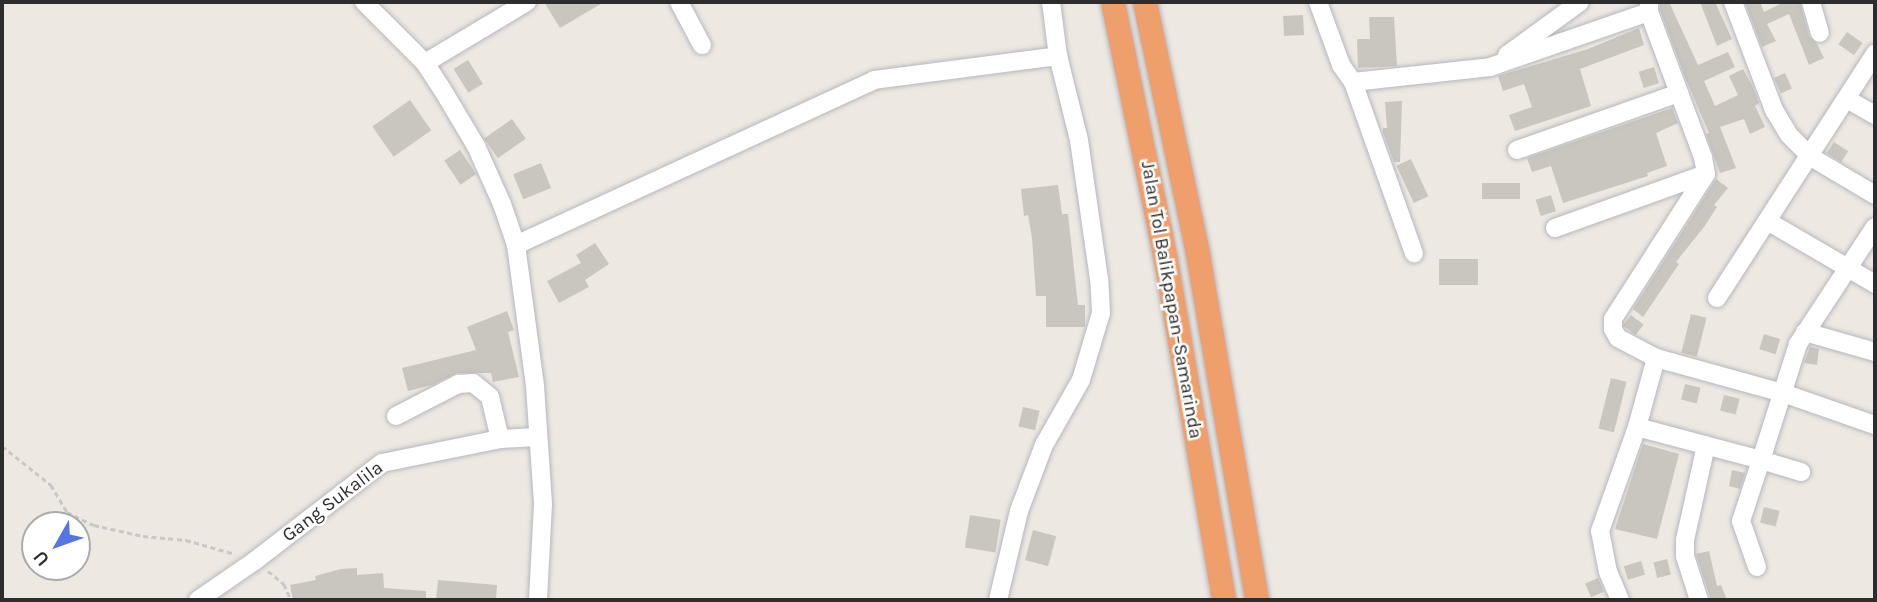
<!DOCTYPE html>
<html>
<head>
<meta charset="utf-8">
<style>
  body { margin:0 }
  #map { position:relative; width:1877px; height:602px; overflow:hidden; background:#ede8e1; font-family:Karla,sans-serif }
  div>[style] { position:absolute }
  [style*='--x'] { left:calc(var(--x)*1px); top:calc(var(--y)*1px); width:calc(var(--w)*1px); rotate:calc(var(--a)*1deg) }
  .building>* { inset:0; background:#c9c6bf; transform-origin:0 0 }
  .path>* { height:2.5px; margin-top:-1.25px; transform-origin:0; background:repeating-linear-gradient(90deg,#c8c8c8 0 5px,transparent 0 8.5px) }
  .roads { filter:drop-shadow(0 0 2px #b5b7bf) drop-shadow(0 0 2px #b5b7bf) }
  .minor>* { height:18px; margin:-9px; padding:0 9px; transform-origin:9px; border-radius:9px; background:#fff }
  .highway>* { height:24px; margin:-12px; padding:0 12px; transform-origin:12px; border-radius:12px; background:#ee9f6c }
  span { translate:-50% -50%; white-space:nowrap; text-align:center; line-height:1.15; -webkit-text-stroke:5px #fff; paint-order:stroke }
  .street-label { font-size:19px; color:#2d2d2d }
  .frame { position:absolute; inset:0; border:4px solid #2d2d2d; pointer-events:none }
  .north { position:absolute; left:21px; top:511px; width:70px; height:70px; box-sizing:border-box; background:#fff; border:2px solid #ababab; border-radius:50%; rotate:230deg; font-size:19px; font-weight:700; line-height:28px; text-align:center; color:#2d2d2d }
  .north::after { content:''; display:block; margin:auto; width:24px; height:32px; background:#5475e7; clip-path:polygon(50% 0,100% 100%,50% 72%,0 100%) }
</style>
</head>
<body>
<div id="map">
  <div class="building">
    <i style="clip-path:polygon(544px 2px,604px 2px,560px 28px)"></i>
    <i style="clip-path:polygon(1660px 2px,1669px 2px,1698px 65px,1728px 52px,1735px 67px,1704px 81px,1715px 106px,1738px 95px,1729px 76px,1743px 69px,1753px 87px,1759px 103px,1755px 106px,1765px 127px,1750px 134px,1744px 119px,1720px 127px,1736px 168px,1720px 173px,1706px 134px,1709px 133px,1685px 77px,1660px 10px)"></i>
    <i style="clip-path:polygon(1700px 2px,1715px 2px,1732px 39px,1717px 46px)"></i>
    <i style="clip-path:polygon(1745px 2px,1760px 2px,1764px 12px,1784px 2px,1800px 2px,1809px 36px,1817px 44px,1824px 58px,1809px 65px,1789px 14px,1767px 24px,1776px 41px,1762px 47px)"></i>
    <i style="left:1303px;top:15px;width:20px;height:20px;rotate:87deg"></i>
    <i style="clip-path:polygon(1369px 17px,1394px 17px,1397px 66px,1358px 68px,1357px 39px,1370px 39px)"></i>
    <i style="clip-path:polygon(1639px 28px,1644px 45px,1580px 69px,1591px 106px,1515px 131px,1509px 115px,1532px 107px,1524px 84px,1503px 91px,1498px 76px,1588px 49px)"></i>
    <i style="left:1847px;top:32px;width:19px;height:15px;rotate:35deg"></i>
    <i style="left:468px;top:60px;width:28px;height:17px;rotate:58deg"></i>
    <i style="left:1654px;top:67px;width:17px;height:16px;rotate:73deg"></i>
    <i style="left:1785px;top:73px;width:17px;height:12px;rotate:66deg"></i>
    <i style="left:410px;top:100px;width:37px;height:46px;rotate:55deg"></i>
    <i style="clip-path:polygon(1402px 101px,1400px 162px,1394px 162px,1383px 132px,1383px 128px,1387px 128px,1385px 102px)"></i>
    <i style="clip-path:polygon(1672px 108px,1678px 123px,1656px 133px,1667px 166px,1647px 173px,1648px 176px,1563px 203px,1551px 166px,1532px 172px,1527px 158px)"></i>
    <i style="left:512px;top:119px;width:24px;height:34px;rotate:55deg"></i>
    <i style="left:1834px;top:142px;width:17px;height:13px;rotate:33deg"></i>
    <i style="left:460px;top:150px;width:29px;height:19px;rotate:56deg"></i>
    <i style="left:1411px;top:159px;width:41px;height:16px;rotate:65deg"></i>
    <i style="left:541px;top:163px;width:27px;height:30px;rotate:68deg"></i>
    <i style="clip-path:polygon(1716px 179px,1728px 188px,1714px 205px,1717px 207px,1704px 227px,1676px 262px,1679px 264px,1643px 317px,1633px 309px)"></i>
    <i style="left:1520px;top:183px;width:16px;height:38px;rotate:90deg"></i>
    <i style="clip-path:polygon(1058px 185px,1062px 214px,1068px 214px,1078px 305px,1085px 305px,1085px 327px,1046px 327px,1046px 296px,1036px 296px,1032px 238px,1028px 215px,1024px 216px,1021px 189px)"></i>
    <i style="left:1551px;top:195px;width:17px;height:16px;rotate:73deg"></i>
    <i style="clip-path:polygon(595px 243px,609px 264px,585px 280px,589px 287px,559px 303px,547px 281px,581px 263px,576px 255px)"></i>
    <i style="left:1478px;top:259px;width:26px;height:39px;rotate:90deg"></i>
    <i style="clip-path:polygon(507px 311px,514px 330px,508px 332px,519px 377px,493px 382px,491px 373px,457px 373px,432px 385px,408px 391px,402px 368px,476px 350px,467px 327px)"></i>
    <i style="left:1691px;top:314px;width:16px;height:40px;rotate:14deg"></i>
    <i style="left:1631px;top:315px;width:16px;height:13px;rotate:38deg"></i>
    <i style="left:1764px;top:334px;width:17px;height:16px;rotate:17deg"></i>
    <i style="clip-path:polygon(1810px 347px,1819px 349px,1817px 365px,1804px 363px)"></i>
    <i style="left:1611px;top:378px;width:16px;height:52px;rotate:14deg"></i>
    <i style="left:1685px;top:384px;width:16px;height:16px;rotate:14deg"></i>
    <i style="left:1724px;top:395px;width:16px;height:16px;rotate:14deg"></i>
    <i style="left:1023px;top:407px;width:17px;height:20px;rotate:13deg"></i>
    <i style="clip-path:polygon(1643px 444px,1679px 454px,1657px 539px,1615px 529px)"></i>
    <i style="clip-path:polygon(1732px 470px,1745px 473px,1740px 489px,1729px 486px)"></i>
    <i style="left:1764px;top:507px;width:16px;height:16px;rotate:14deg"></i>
    <i style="left:970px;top:515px;width:31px;height:33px;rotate:9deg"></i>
    <i style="left:1033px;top:530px;width:24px;height:31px;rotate:15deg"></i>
    <i style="clip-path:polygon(1709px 551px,1717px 586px,1721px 585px,1727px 600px,1711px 600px,1696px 554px)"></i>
    <i style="left:1667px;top:559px;width:16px;height:14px;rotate:76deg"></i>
    <i style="left:1641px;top:561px;width:14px;height:18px;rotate:73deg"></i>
    <i style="clip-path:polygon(357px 568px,357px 575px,383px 573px,384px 588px,426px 591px,426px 600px,293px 600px,290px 585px,316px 580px,315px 576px,341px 569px)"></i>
    <i style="left:1598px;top:578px;width:15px;height:14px;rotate:67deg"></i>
    <i style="clip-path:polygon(438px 580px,497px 585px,496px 600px,436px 600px)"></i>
  </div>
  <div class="path">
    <i style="--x:2;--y:446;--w:63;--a:38.5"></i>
    <i style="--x:51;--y:485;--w:31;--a:59"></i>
    <i style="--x:67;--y:512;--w:30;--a:26"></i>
    <i style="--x:94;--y:525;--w:50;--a:12.7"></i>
    <i style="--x:143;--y:536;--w:43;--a:5.3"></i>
    <i style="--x:186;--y:540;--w:51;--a:15.9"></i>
    <i style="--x:268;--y:571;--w:21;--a:39"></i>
    <i style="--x:284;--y:584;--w:17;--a:66"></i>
  </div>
  <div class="roads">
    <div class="minor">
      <i style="--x:364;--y:2;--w:86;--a:45"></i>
      <i style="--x:425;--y:63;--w:31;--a:57"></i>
      <i style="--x:442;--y:89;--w:66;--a:59.2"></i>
      <i style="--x:476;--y:146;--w:64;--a:65.9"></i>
      <i style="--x:502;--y:204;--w:43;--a:71.1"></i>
      <i style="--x:516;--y:245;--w:142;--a:82.3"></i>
      <i style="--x:535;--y:386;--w:118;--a:86.1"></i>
      <i style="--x:543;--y:504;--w:96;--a:93"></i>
      <i style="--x:679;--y:2;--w:49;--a:61.9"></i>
      <i style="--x:1318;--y:2;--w:67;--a:69.9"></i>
      <i style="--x:1341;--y:65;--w:21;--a:55"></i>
      <i style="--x:1353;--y:82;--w:138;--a:-6.2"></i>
      <i style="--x:1490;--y:67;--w:168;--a:-19.1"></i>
      <i style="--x:1649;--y:2;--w:10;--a:90"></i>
      <i style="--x:1649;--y:12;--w:155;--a:69.6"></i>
      <i style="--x:1703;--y:157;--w:17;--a:80"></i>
      <i style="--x:1706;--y:174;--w:172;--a:122.7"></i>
      <i style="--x:1613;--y:319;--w:10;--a:90"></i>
      <i style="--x:1613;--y:329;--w:10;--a:61"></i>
      <i style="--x:1618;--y:338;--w:43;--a:27.8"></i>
      <i style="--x:1733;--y:2;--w:116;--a:69.2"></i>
      <i style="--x:1774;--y:110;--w:29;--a:59"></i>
      <i style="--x:1789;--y:135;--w:31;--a:45"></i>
      <i style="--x:1811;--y:157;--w:74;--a:30.7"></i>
      <i style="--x:1811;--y:2;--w:32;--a:74"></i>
      <i style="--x:1507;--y:55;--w:90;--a:-36"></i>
      <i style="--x:425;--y:63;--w:119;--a:-30.9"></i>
      <i style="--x:1353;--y:82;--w:182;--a:70.4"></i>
      <i style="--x:1847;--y:99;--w:32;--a:30"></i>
      <i style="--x:1517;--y:150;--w:172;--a:-19.4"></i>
      <i style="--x:1769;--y:222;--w:123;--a:30.3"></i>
      <i style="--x:1555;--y:228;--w:160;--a:-19.7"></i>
      <i style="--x:516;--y:245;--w:394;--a:-24.7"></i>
      <i style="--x:874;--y:80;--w:186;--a:-7.4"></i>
      <i style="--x:1717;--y:298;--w:291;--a:-57.1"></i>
      <i style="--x:1805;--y:332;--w:73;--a:15.9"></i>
      <i style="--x:396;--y:416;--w:70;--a:-27.3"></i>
      <i style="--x:458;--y:384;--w:15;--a:-4"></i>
      <i style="--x:473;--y:383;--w:22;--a:39"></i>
      <i style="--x:490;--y:397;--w:43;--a:76.6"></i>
      <i style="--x:1637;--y:427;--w:72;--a:-74.6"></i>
      <i style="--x:1656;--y:358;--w:132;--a:15.4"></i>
      <i style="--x:1783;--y:393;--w:97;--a:19.2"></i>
      <i style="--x:1757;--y:567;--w:49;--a:-109.2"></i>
      <i style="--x:1741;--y:521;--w:64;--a:-71.8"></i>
      <i style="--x:1761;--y:460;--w:42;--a:16.7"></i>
      <i style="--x:198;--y:600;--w:70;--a:-34.6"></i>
      <i style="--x:256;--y:560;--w:159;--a:-37.6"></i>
      <i style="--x:382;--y:463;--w:120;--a:-11.5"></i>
      <i style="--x:500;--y:439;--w:38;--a:-3"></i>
      <i style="--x:998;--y:600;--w:91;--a:-76.7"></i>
      <i style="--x:1019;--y:511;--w:71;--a:-69.3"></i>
      <i style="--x:1044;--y:445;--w:75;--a:-60.4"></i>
      <i style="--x:1081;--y:380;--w:70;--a:-73.4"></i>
      <i style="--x:1101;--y:313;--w:34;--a:-93"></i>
      <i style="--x:1099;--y:279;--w:140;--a:-98.2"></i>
      <i style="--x:1079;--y:140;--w:87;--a:-104"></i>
      <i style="--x:1058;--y:56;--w:54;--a:-97.4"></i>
      <i style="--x:1620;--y:600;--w:30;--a:-113"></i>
      <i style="--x:1608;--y:572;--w:42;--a:-101"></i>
      <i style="--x:1600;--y:531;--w:110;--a:-70.4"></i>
      <i style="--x:1637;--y:427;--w:128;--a:14.9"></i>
      <i style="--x:1761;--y:460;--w:122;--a:-72.3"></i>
      <i style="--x:1798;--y:344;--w:140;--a:-56.7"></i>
      <i style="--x:1699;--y:600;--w:46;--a:-107.7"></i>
      <i style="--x:1685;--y:556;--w:16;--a:-90"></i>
      <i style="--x:1685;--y:540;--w:97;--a:-77.5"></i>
    </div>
    <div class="highway">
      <i style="--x:1113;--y:2;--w:263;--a:78.4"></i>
      <i style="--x:1166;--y:260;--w:345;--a:80.3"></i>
      <i style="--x:1145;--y:2;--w:258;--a:78.1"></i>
      <i style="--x:1198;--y:254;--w:351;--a:80.3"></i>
    </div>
  </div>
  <div class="street-label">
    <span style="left:1171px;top:300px;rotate:80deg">Jalan Tol Balikpapan–Samarinda</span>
    <span style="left:333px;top:502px;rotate:-37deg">Gang Sukalila</span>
  </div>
  <div class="frame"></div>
  <div class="north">U</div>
</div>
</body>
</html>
